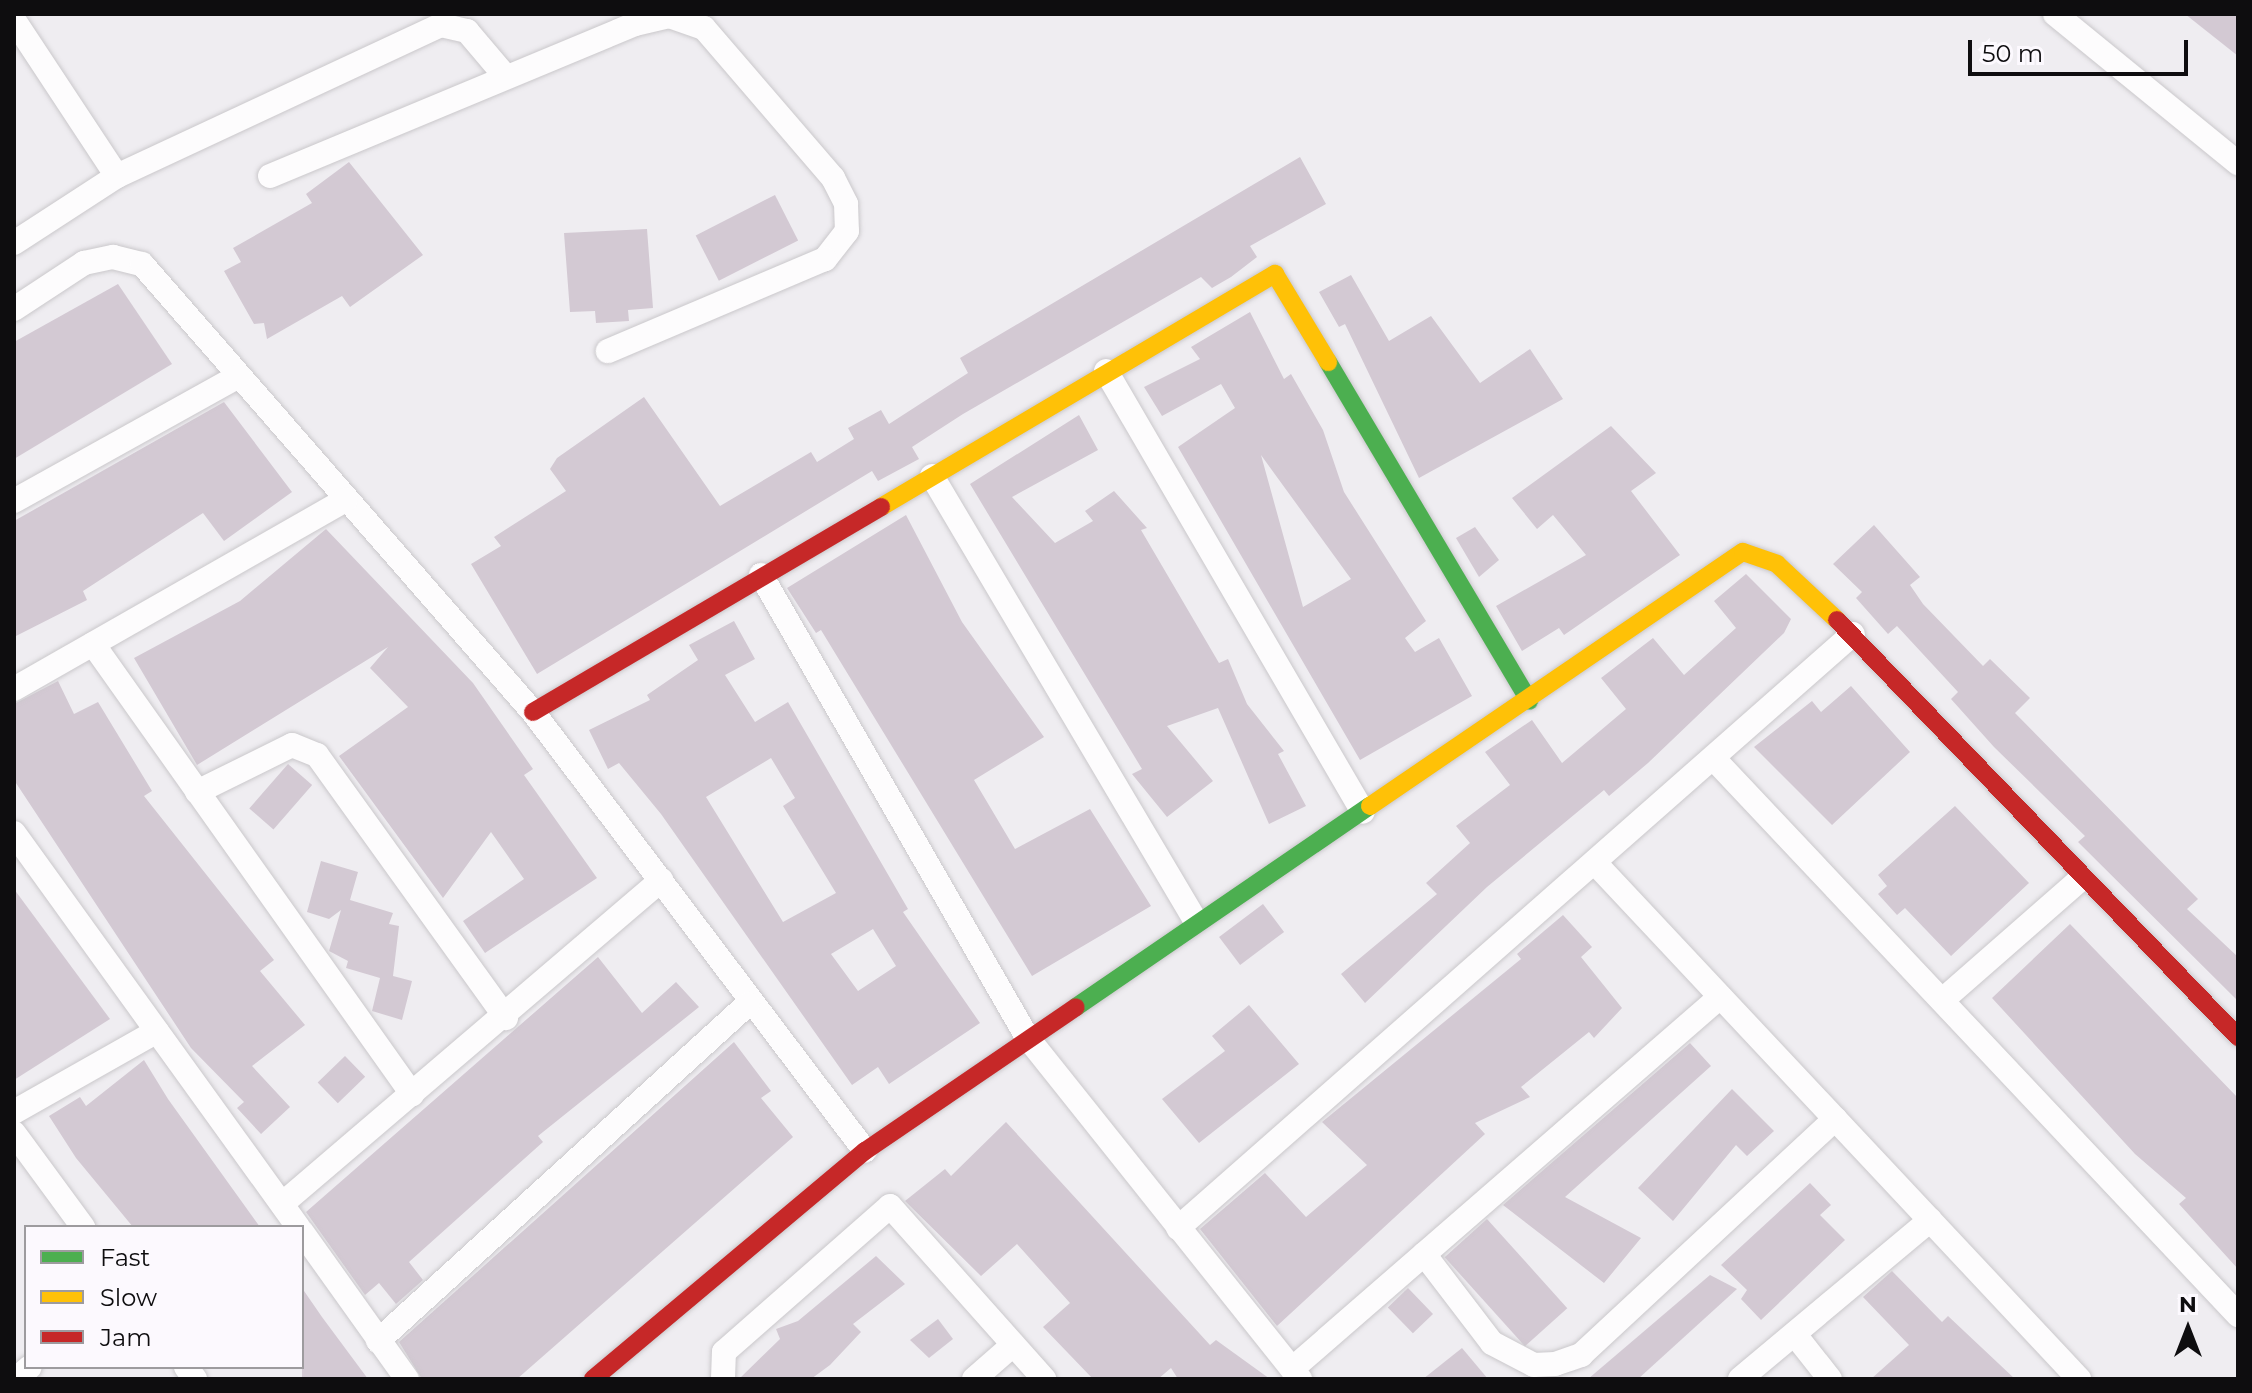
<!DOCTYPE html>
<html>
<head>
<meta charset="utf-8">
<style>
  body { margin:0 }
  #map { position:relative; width:2252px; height:1393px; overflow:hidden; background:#efedf1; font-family:Montserrat,sans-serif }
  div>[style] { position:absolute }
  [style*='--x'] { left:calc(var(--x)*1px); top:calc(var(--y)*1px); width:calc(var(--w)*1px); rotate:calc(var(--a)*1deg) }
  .building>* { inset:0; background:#d3c9d3; transform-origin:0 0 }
  .roads { filter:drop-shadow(0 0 2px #cac8cb) drop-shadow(0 0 2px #cac8cb) }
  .street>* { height:24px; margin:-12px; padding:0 12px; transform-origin:12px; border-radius:12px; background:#fdfcfd }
  .fast>* { height:18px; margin:-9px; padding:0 9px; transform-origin:9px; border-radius:9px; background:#4caf50 }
  .slow>* { height:18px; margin:-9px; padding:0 9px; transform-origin:9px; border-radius:9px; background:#ffc107 }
  .jam>* { height:18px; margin:-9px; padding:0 9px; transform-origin:9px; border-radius:9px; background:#c62828 }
  span { translate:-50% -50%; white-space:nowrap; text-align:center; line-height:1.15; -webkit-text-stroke:6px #fcf9fe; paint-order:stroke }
  .frame { position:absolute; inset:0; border:16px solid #0e0d0f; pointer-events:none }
  .legend { position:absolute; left:24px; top:1225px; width:280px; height:144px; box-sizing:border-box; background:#fcf9fe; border:2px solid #9d9b9e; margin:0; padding:10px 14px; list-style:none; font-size:24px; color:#0e0d0f }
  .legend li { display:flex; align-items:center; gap:16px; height:40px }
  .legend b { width:40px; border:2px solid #9d9b9e }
  .north { position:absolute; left:2148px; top:1289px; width:80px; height:80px; -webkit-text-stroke:6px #fcf9fe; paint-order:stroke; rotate:0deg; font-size:22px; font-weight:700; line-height:32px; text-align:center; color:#0e0d0f }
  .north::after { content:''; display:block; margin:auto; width:28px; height:36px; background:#0e0d0f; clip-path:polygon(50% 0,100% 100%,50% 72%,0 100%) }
  .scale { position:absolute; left:1968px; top:40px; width:220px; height:36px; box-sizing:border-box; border:4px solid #0e0d0f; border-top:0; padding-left:10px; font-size:24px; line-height:28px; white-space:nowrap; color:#0e0d0f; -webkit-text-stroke:6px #fcf9fe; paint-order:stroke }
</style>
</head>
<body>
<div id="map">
  <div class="building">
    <i style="clip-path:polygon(2185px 14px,2238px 14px,2238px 56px)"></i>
    <i style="clip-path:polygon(1300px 157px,1326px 204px,1250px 246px,1257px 257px,1231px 277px,1212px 288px,1201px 277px,963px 414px,912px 447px,919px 459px,878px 481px,872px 471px,537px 674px,471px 564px,501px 546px,494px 537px,566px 491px,550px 469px,557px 458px,644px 397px,720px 506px,811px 452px,817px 462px,854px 439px,848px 428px,881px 410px,889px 424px,968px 373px,960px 358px)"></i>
    <i style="clip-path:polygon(349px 162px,423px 255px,350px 307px,342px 296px,267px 339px,264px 323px,254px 324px,224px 271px,241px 262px,233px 248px,312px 203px,306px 194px)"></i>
    <i style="left:775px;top:195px;width:51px;height:89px;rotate:63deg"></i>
    <i style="clip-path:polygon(647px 229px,653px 308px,628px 310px,629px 321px,596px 323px,595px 311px,570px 312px,564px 233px)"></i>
    <i style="clip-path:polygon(1351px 275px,1389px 341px,1431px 316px,1480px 383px,1530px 349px,1563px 399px,1419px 478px,1345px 324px,1339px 327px,1319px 292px)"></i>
    <i style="clip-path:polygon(118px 284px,172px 364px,14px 459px,14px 342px)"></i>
    <i style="clip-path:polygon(evenodd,1250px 312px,1284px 379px,1291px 374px,1323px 430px,1344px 492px,1426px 621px,1405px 638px,1415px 652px,1439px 638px,1472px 696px,1360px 760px,1178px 447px,1235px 408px,1221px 384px,1162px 416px,1144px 387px,1200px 359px,1191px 347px,1250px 312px,1261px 455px,1351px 579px,1303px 607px,1261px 455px)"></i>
    <i style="clip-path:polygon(224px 402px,292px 492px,224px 541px,203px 513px,83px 591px,87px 600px,14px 637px,14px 521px)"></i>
    <i style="clip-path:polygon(1079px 415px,1098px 450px,1012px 497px,1055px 543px,1093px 521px,1085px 511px,1114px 491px,1147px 528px,1141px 530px,1219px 663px,1228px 659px,1247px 704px,1284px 751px,1278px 754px,1306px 806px,1269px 824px,1218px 708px,1167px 726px,1213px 781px,1167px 817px,1132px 774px,1142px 769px,970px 484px)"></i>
    <i style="clip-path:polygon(1611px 426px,1656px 473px,1631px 491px,1680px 555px,1564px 635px,1559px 628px,1522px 651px,1496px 606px,1586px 555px,1553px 515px,1537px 529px,1512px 498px)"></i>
    <i style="clip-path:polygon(906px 515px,962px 622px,1044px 737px,974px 780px,1015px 849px,1090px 809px,1151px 906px,1032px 976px,821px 630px,816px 633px,787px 588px)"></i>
    <i style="clip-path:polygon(1874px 525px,1920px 577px,1910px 585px,1923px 604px,1983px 666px,1990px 659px,2030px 698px,2015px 713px,2198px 899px,2187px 909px,2238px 957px,2238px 1001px,2078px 842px,2085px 836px,1994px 747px,1951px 699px,1958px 692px,1897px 626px,1888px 634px,1856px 598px,1862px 592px,1833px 564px)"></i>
    <i style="clip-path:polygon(1475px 527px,1499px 560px,1479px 577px,1456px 538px)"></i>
    <i style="clip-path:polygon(326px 529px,473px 683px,533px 769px,524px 775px,597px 878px,485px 953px,463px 921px,524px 879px,491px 832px,443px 898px,339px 756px,408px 707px,370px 668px,388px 647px,197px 765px,134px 658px,240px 601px)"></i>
    <i style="clip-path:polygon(1746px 574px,1791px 619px,1784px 633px,1648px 763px,1609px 796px,1604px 790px,1487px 887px,1365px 1003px,1341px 974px,1437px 894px,1426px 883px,1470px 843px,1456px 826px,1510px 785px,1485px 752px,1532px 720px,1562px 763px,1626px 709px,1601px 678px,1653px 638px,1684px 675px,1736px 628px,1714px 601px)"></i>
    <i style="clip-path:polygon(evenodd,734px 621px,755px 659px,725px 675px,755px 722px,788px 702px,908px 909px,903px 912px,980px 1023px,889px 1084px,878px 1067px,852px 1085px,661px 814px,619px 763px,608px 769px,589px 730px,650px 700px,647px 695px,698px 660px,689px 645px,734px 621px,771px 758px,795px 798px,783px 806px,836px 893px,783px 922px,706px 797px,771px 758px,734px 621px,873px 929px,896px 966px,858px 991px,831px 954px,873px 929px)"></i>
    <i style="clip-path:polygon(58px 681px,74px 714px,98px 702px,152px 791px,144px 796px,274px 960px,260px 971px,305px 1025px,252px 1066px,290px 1107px,261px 1134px,237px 1108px,244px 1102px,191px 1048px,14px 780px,14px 704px)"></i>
    <i style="clip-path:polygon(1851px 686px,1910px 752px,1832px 825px,1754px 747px,1812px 701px,1821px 712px)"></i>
    <i style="left:288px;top:764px;width:32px;height:59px;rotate:41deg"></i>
    <i style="clip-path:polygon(1955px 806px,2029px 883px,1951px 956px,1905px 908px,1897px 915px,1878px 894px,1887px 886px,1878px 875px)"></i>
    <i style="clip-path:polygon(321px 861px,358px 872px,350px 900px,393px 913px,389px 924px,399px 926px,393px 976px,412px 981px,402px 1020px,372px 1011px,380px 978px,346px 968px,348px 961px,329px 951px,341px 910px,329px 919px,307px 912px)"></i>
    <i style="clip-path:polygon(14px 889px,110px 1019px,14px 1080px)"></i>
    <i style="left:1263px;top:904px;width:35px;height:55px;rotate:53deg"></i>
    <i style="clip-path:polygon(1563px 915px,1592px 947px,1581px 957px,1622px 1008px,1594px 1038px,1589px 1032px,1521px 1087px,1530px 1097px,1475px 1123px,1485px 1134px,1277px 1326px,1200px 1229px,1265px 1173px,1306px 1217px,1367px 1165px,1322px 1122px,1521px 959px,1517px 954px)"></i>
    <i style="clip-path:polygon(2070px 924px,2238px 1098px,2238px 1269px,2179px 1204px,2186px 1198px,2135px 1154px,1992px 998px)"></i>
    <i style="clip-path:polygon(598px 957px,642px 1013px,676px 982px,699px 1007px,538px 1136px,543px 1142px,409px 1262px,423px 1280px,396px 1304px,379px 1283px,365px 1295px,306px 1212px)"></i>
    <i style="clip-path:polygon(1249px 1005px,1299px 1064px,1199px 1143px,1162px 1099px,1225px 1051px,1212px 1036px)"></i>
    <i style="clip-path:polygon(734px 1042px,771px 1091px,761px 1098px,793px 1137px,517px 1379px,422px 1379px,399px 1342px)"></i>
    <i style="clip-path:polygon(1690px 1043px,1711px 1066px,1565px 1197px,1641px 1238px,1604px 1283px,1503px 1205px)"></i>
    <i style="left:345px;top:1056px;width:29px;height:38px;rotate:46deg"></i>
    <i style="clip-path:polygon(144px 1060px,168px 1099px,260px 1227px,133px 1227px,76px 1158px,49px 1116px,80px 1097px,86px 1106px)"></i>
    <i style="clip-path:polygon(1732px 1089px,1774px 1131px,1747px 1156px,1736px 1145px,1673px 1221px,1638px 1188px)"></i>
    <i style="clip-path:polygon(1006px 1122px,1210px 1345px,1216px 1340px,1270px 1379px,1178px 1379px,1171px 1368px,1158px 1379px,1093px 1379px,1043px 1327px,1070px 1303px,1017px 1244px,981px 1276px,905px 1201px,945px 1169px,951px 1176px)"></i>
    <i style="clip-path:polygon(1810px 1183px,1831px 1205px,1820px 1215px,1845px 1240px,1761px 1320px,1741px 1299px,1747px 1290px,1721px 1265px)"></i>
    <i style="left:1487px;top:1219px;width:120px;height:57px;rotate:48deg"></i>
    <i style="clip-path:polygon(876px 1256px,905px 1284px,853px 1324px,861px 1332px,830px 1365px,811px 1379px,739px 1379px,780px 1339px,776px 1329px,798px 1321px)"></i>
    <i style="clip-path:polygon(1892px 1271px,1942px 1322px,1948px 1316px,2015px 1379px,1871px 1379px,1909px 1345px,1863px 1297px)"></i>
    <i style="clip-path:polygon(1710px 1275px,1737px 1289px,1638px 1379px,1588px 1379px)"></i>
    <i style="clip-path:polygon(302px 1288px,322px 1317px,368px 1379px,302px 1379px)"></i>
    <i style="left:1408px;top:1288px;width:36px;height:28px;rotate:46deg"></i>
    <i style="clip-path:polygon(938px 1319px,953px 1339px,929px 1358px,910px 1340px)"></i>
    <i style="clip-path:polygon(1462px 1348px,1488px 1379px,1423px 1379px)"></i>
  </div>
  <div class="roads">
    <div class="street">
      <i style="--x:2055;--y:14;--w:236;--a:39.2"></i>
      <i style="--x:14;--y:20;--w:187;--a:56.6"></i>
      <i style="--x:270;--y:176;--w:395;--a:-22.6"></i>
      <i style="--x:635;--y:24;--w:35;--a:-13"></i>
      <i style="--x:669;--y:16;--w:37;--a:19"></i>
      <i style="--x:704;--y:28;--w:198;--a:49.3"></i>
      <i style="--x:833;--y:178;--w:29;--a:63"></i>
      <i style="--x:846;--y:204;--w:27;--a:88"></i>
      <i style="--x:847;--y:231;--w:36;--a:128"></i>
      <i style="--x:825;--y:259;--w:236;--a:157"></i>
      <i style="--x:14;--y:243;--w:123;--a:-33"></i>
      <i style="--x:117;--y:176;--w:357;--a:-25"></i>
      <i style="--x:441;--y:25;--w:27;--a:13"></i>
      <i style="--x:467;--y:31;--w:60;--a:49.7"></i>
      <i style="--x:14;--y:309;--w:84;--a:-33.3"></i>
      <i style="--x:84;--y:263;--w:30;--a:-12"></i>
      <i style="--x:113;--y:257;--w:30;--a:14"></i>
      <i style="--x:142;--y:264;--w:595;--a:48.89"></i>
      <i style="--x:533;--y:712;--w:550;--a:52.9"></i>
      <i style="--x:1106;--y:371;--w:510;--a:59.77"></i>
      <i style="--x:932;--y:476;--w:516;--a:59.36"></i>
      <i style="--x:14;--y:501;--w:257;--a:-29.1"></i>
      <i style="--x:761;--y:575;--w:533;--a:60.07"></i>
      <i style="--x:1027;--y:1037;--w:438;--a:51.4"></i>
      <i style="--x:93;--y:644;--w:552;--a:54.67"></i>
      <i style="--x:14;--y:689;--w:382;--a:-29.7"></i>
      <i style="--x:1715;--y:760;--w:763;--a:46.7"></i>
      <i style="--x:197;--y:792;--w:106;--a:-26.3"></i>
      <i style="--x:292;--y:745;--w:27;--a:22"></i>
      <i style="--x:317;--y:755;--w:324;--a:54.3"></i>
      <i style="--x:14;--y:833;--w:486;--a:54.2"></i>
      <i style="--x:1597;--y:865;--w:705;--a:46.84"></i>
      <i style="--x:1946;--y:997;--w:179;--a:-41.2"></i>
      <i style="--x:14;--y:1112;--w:164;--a:-29.5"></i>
      <i style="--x:14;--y:1133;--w:117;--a:53.7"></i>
      <i style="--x:282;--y:1204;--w:499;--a:-40.5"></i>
      <i style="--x:1178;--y:1228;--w:899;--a:-41.35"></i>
      <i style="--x:302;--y:1232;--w:181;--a:54.5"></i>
      <i style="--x:1424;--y:1254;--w:112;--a:52.6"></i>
      <i style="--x:1492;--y:1343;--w:47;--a:27.6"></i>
      <i style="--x:1534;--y:1365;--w:21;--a:-3"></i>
      <i style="--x:1555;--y:1364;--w:28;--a:-19"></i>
      <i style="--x:1581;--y:1355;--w:347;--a:-42.9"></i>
      <i style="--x:1796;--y:1336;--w:55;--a:51.7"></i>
      <i style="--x:378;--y:1341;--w:500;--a:-42.33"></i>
      <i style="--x:186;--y:1367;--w:15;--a:53"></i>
      <i style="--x:1292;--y:1369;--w:567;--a:-41"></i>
      <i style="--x:16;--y:1379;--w:18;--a:-41"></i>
      <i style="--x:723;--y:1379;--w:27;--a:-88"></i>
      <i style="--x:724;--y:1352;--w:221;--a:-41.3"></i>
      <i style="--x:890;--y:1206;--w:232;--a:48.3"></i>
      <i style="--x:974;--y:1379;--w:52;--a:-41.1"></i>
      <i style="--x:1740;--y:1379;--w:248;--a:-39.9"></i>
    </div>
    <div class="fast">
      <i style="--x:1328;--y:362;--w:394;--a:59.3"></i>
      <i style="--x:1076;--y:1007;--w:356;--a:-34.4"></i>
    </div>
    <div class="slow">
      <i style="--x:881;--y:507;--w:458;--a:-30.6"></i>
      <i style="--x:1275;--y:274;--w:103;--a:58.9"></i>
      <i style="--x:1370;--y:806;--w:451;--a:-34.3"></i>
      <i style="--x:1743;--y:552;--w:36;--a:19"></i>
      <i style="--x:1777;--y:564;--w:82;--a:43"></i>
    </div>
    <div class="jam">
      <i style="--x:1837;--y:620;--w:579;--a:46.12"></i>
      <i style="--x:533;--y:712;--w:404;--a:-30.5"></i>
      <i style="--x:593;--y:1379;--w:355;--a:-40"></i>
      <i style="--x:865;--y:1151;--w:255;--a:-34.3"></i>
    </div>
  </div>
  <div class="frame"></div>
  <ul class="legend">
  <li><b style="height:10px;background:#4caf50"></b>Fast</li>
  <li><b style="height:10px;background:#ffc107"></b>Slow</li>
  <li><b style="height:10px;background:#c62828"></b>Jam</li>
  </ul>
  <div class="north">N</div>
  <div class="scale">50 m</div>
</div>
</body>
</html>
